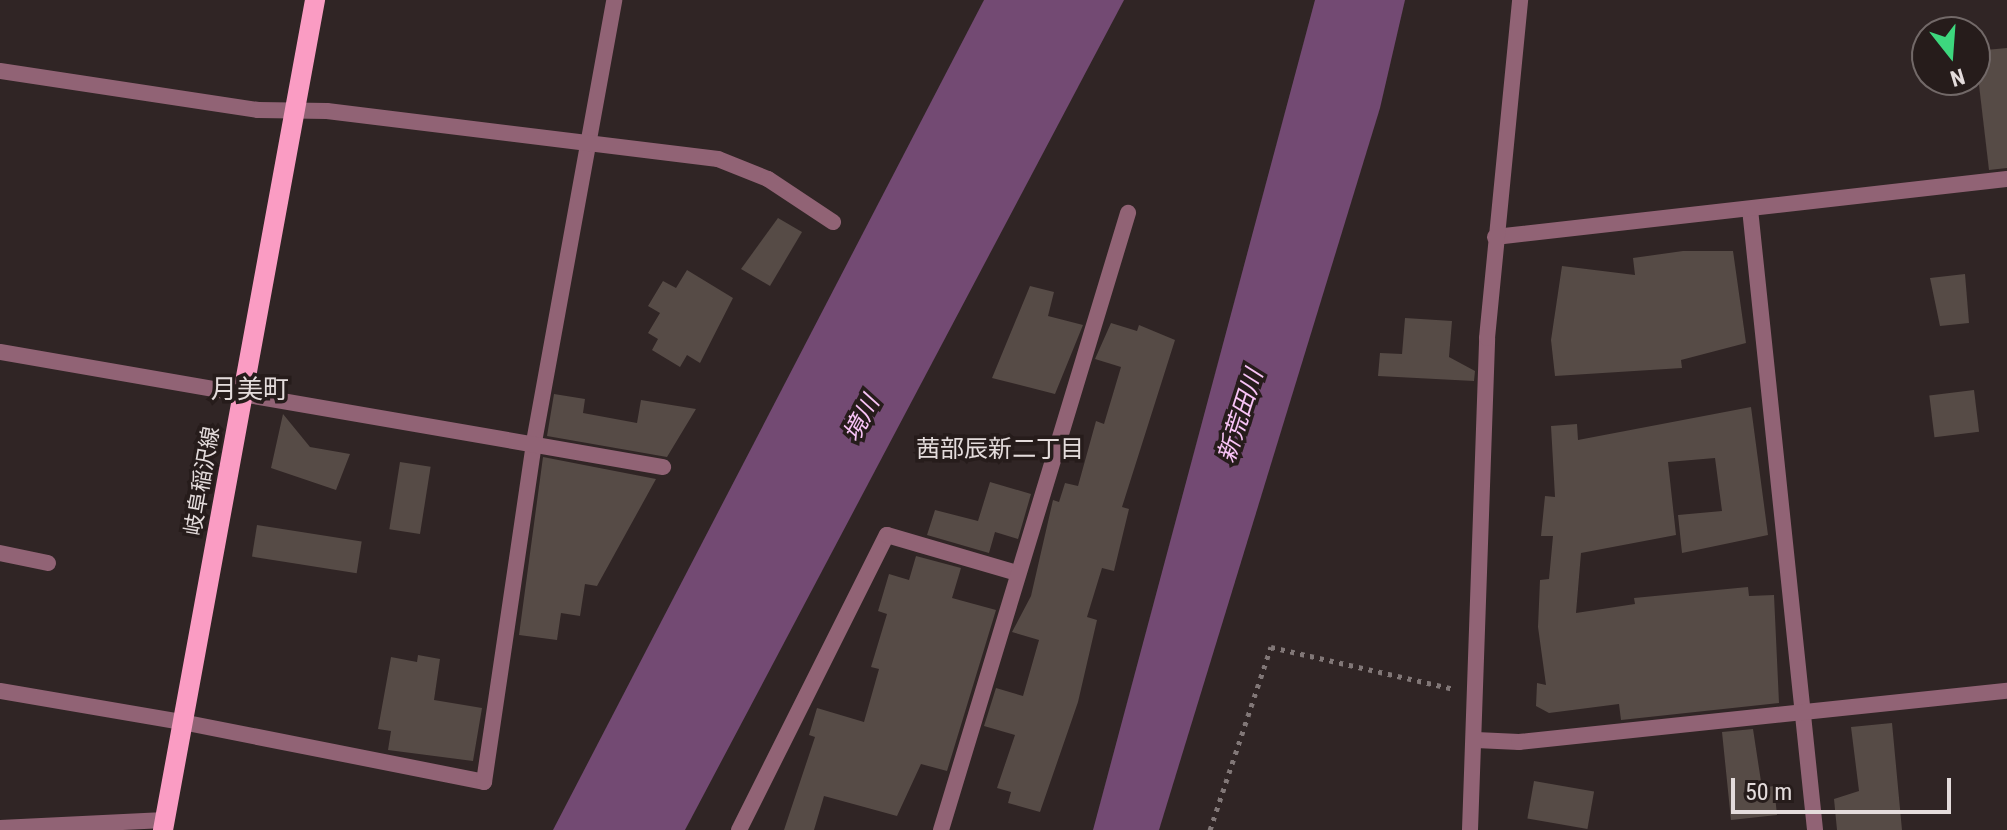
<!DOCTYPE html>
<html>
<head>
<meta charset="utf-8">
<style>
  body { margin:0 }
  #map { position:relative; width:2007px; height:830px; overflow:hidden; background:#302525; font-family:"Roboto Condensed","Noto Sans JP",sans-serif }
  div>[style] { position:absolute }
  [style*='--x'] { left:calc(var(--x)*1px); top:calc(var(--y)*1px); width:calc(var(--w)*1px); rotate:calc(var(--a)*1deg) }
  .water>* { inset:0; background:#734a73 }
  .building>* { inset:0; background:#564b46; transform-origin:0 0 }
  .path>* { height:5px; margin-top:-2.5px; transform-origin:0; background:repeating-linear-gradient(90deg,#817777 0 4px,transparent 0 10px) }
  .lane>* { height:16px; margin:-8px; padding:0 8px; transform-origin:8px; border-radius:8px; background:#916375 }
  .street>* { height:16px; margin:-8px; padding:0 8px; transform-origin:8px; border-radius:8px; background:#916375 }
  .primary>* { height:20px; margin:-10px; padding:0 10px; transform-origin:10px; border-radius:10px; background:#fa9cc3 }
  span { translate:-50% -50%; white-space:nowrap; text-align:center; line-height:1.15; -webkit-text-stroke:7px #261c1b; paint-order:stroke }
  .street-label { font-size:22px; color:#e4dcdc }
  .water-label { font-size:24px; color:#f9c4f7; font-style:italic }
  .neighbourhood-label { font-size:24px; color:#e4dcdc }
  .quarter-label { font-size:26px; color:#e4dcdc }
  .north { position:absolute; left:1911px; top:16px; width:80px; height:80px; box-sizing:border-box; background:#261c1b; border:2px solid #726968; border-radius:50%; rotate:163deg; font-size:22px; font-weight:700; line-height:32px; text-align:center; color:#e4dcdc }
  .north::after { content:''; display:block; margin:auto; width:28px; height:36px; background:#3dd77e; clip-path:polygon(50% 0,100% 100%,50% 72%,0 100%) }
  .scale { position:absolute; left:1731px; top:778px; width:220px; height:36px; box-sizing:border-box; border:4px solid #e4dcdc; border-top:0; padding-left:10px; font-size:24px; line-height:28px; white-space:nowrap; color:#e4dcdc; -webkit-text-stroke:6px #261c1b; paint-order:stroke }
</style>
</head>
<body>
<div id="map">
  <div class="water">
    <i style="clip-path:polygon(984px 0,1124px 0,685px 830px,553px 830px)"></i>
    <i style="clip-path:polygon(1315px 0,1405px 0,1380px 108px,1159px 830px,1093px 830px)"></i>
  </div>
  <div class="building">
    <i style="clip-path:polygon(2007px 48px,2007px 168px,1989px 170px,1975px 51px)"></i>
    <i style="clip-path:polygon(778px 218px,802px 232px,770px 286px,741px 269px)"></i>
    <i style="clip-path:polygon(1683px 251px,1733px 251px,1746px 343px,1681px 360px,1682px 368px,1555px 376px,1551px 340px,1562px 266px,1635px 275px,1633px 258px)"></i>
    <i style="clip-path:polygon(687px 270px,733px 298px,700px 363px,687px 355px,680px 367px,652px 350px,658px 339px,648px 333px,660px 313px,648px 306px,663px 281px,676px 288px)"></i>
    <i style="clip-path:polygon(1965px 274px,1969px 323px,1940px 326px,1930px 278px)"></i>
    <i style="clip-path:polygon(1030px 286px,1054px 292px,1048px 316px,1083px 325px,1055px 394px,992px 378px)"></i>
    <i style="clip-path:polygon(1405px 318px,1452px 321px,1449px 357px,1475px 371px,1474px 381px,1378px 376px,1380px 353px,1402px 354px)"></i>
    <i style="clip-path:polygon(1111px 323px,1137px 331px,1139px 325px,1175px 340px,1122px 507px,1129px 509px,1114px 571px,1102px 568px,1087px 617px,1097px 620px,1078px 702px,1040px 812px,1008px 803px,1011px 792px,997px 788px,1015px 735px,984px 726px,996px 688px,1023px 696px,1039px 640px,1012px 632px,1031px 596px,1053px 500px,1059px 502px,1065px 483px,1078px 486px,1096px 421px,1104px 424px,1121px 367px,1095px 359px)"></i>
    <i style="left:1974px;top:390px;width:42px;height:45px;rotate:83deg"></i>
    <i style="clip-path:polygon(554px 394px,585px 399px,583px 413px,637px 423px,641px 400px,696px 409px,667px 457px,547px 436px)"></i>
    <i style="clip-path:polygon(1751px 407px,1768px 535px,1682px 553px,1678px 515px,1722px 511px,1715px 458px,1668px 462px,1676px 535px,1581px 553px,1576px 613px,1635px 604px,1634px 598px,1748px 587px,1749px 596px,1774px 595px,1779px 703px,1621px 720px,1619px 704px,1549px 713px,1536px 706px,1537px 683px,1546px 685px,1538px 627px,1540px 580px,1549px 579px,1553px 536px,1541px 536px,1545px 496px,1555px 497px,1551px 426px,1577px 424px,1578px 440px)"></i>
    <i style="clip-path:polygon(283px 414px,310px 447px,350px 454px,336px 490px,271px 468px)"></i>
    <i style="clip-path:polygon(543px 457px,656px 479px,597px 586px,585px 584px,580px 616px,561px 613px,557px 640px,519px 635px)"></i>
    <i style="left:400px;top:462px;width:31px;height:68px;rotate:9deg"></i>
    <i style="clip-path:polygon(990px 482px,1031px 494px,1018px 539px,995px 532px,989px 553px,927px 535px,935px 510px,978px 521px)"></i>
    <i style="left:257px;top:525px;width:106px;height:32px;rotate:9deg"></i>
    <i style="clip-path:polygon(916px 556px,961px 568px,952px 598px,996px 610px,947px 771px,921px 764px,897px 816px,824px 796px,814px 830px,784px 830px,815px 737px,809px 735px,817px 708px,864px 722px,879px 669px,871px 667px,887px 614px,878px 611px,889px 574px,909px 580px)"></i>
    <i style="clip-path:polygon(418px 655px,440px 659px,434px 700px,482px 708px,473px 761px,388px 750px,391px 731px,378px 729px,391px 657px,417px 662px)"></i>
    <i style="clip-path:polygon(1892px 723px,1902px 830px,1837px 830px,1834px 799px,1859px 791px,1851px 727px)"></i>
    <i style="clip-path:polygon(1753px 729px,1762px 788px,1774px 786px,1777px 815px,1731px 820px,1722px 732px)"></i>
    <i style="left:1534px;top:781px;width:61px;height:38px;rotate:10deg"></i>
  </div>
  <div class="path">
    <i style="--x:1210;--y:830;--w:193;--a:-71.6"></i>
    <i style="--x:1271;--y:647;--w:189;--a:12.9"></i>
  </div>
  <div class="lane">
    <i style="--x:0;--y:553;--w:49;--a:11.8"></i>
    <i style="--x:182;--y:722;--w:308;--a:11.2"></i>
    <i style="--x:484;--y:782;--w:344;--a:-81.6"></i>
    <i style="--x:534;--y:442;--w:449;--a:-79.7"></i>
  </div>
  <div class="street">
    <i style="--x:0;--y:71;--w:261;--a:8.6"></i>
    <i style="--x:258;--y:110;--w:69;--a:0.8"></i>
    <i style="--x:327;--y:111;--w:394;--a:7"></i>
    <i style="--x:718;--y:159;--w:54;--a:21.8"></i>
    <i style="--x:768;--y:179;--w:78;--a:33.5"></i>
    <i style="--x:1750;--y:209;--w:624;--a:84.02"></i>
    <i style="--x:1495;--y:237;--w:515;--a:-6.46"></i>
    <i style="--x:0;--y:352;--w:673;--a:9.84"></i>
    <i style="--x:0;--y:691;--w:185;--a:9.7"></i>
    <i style="--x:1476;--y:740;--w:43;--a:2.7"></i>
    <i style="--x:1519;--y:742;--w:491;--a:-6"></i>
    <i style="--x:0;--y:828;--w:165;--a:-2.8"></i>
    <i style="--x:739;--y:830;--w:330;--a:-63.4"></i>
    <i style="--x:887;--y:535;--w:135;--a:16.3"></i>
    <i style="--x:941;--y:830;--w:645;--a:-73.14"></i>
    <i style="--x:1470;--y:830;--w:492;--a:-88"></i>
    <i style="--x:1487;--y:338;--w:340;--a:-84.4"></i>
  </div>
  <div class="primary">
    <i style="--x:163;--y:830;--w:844;--a:-79.62"></i>
  </div>
  <div class="street-label">
    <span style="left:202px;top:481px;rotate:-80deg">岐阜稲沢線</span>
  </div>
  <div class="water-label">
    <span style="left:1241px;top:416px;rotate:-72deg">新荒田川</span>
    <span style="left:862px;top:419px;rotate:-62deg">境川</span>
  </div>
  <div class="neighbourhood-label">
    <span style="left:1000px;top:450px">茜部辰新二丁目</span>
  </div>
  <div class="quarter-label">
    <span style="left:250px;top:390px">月美町</span>
  </div>
  <div class="north">N</div>
  <div class="scale">50 m</div>
</div>
</body>
</html>
